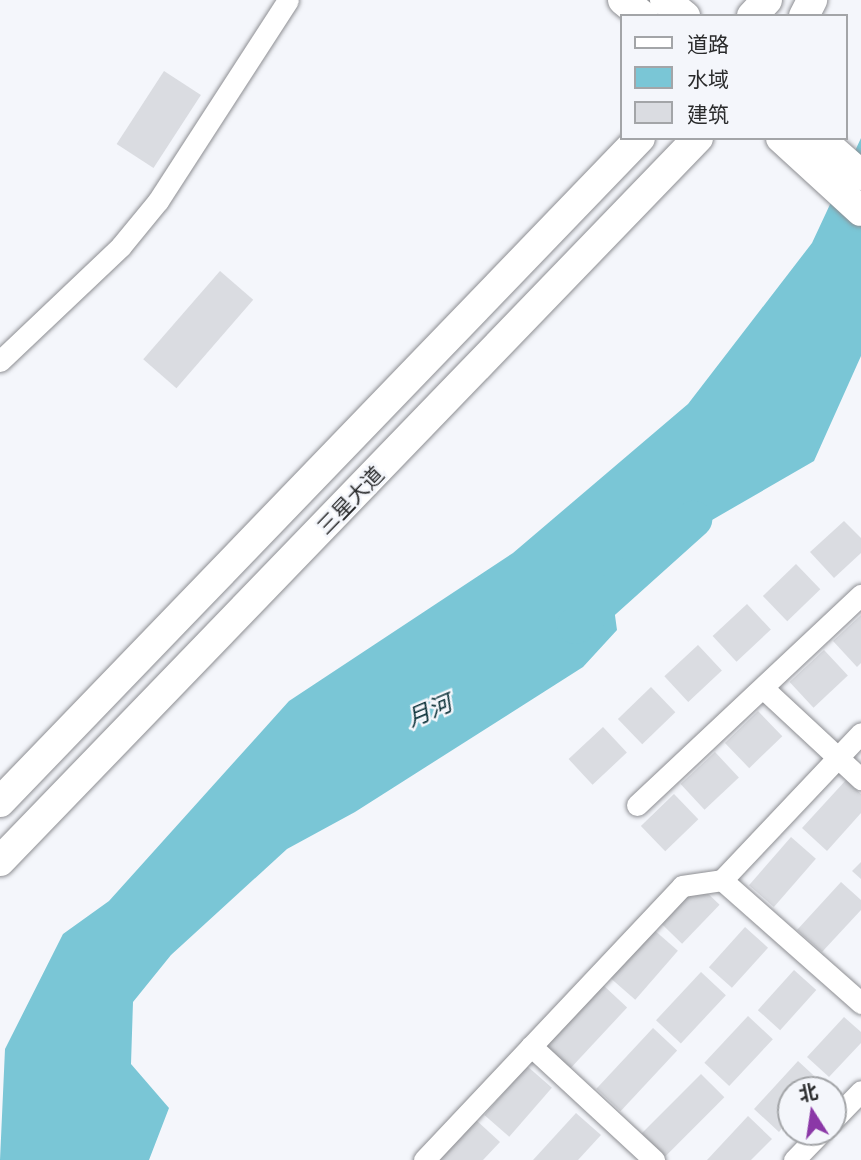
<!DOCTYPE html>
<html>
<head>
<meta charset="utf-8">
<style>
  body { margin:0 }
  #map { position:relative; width:861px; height:1160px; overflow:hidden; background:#f4f6fb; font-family:Lato,"Noto Sans SC",sans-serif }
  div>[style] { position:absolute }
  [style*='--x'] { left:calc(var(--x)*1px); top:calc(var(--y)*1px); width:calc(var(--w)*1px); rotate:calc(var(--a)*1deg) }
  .water>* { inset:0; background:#7ac6d6 }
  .river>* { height:37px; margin:-18.5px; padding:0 18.5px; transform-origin:18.5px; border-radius:18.5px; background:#7ac6d6 }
  .building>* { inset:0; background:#dadce1; transform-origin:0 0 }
  .roads { filter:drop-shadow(0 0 2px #8d8e92) drop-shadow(0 0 2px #8d8e92) }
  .street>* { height:21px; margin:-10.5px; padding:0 10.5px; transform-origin:10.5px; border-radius:10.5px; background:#fff }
  .secondary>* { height:30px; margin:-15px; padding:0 15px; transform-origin:15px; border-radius:15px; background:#fff }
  span { translate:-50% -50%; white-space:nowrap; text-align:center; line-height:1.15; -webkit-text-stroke:5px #f4f6fb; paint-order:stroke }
  .street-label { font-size:21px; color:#2a2b2c }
  .water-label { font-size:23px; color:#0b3138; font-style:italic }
  .legend { position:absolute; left:620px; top:14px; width:228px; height:126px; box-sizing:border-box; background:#f4f6fb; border:2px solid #a3a5a8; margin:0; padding:9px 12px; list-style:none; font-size:21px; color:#2a2b2c }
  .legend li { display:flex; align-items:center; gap:14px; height:35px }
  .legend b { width:35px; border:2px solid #a3a5a8 }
  .north { position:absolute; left:777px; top:1076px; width:70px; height:70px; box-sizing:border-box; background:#f4f6fb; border:2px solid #a3a5a8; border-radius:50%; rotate:348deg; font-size:19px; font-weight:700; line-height:28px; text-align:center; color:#2a2b2c }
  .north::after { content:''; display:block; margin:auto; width:24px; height:32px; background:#8b38a7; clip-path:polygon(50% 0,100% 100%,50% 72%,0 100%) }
</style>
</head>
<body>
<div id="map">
  <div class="water">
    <i style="clip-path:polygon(861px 138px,861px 356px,814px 461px,610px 579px,617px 630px,583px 667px,355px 812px,287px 849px,171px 955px,133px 1002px,131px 1064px,169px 1108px,149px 1160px,0 1160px,5px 1049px,63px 934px,109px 901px,289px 701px,513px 553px,688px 404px,812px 243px)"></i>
  </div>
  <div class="river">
    <i style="--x:575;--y:625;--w:159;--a:-41.9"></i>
  </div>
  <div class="building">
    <i style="left:164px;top:71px;width:44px;height:87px;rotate:33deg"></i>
    <i style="left:220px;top:271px;width:44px;height:117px;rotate:41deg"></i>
    <i style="clip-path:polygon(844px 521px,861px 538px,861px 553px,834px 578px,810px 552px)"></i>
    <i style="left:796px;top:564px;width:35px;height:46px;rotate:46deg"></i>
    <i style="left:747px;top:604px;width:35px;height:47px;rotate:47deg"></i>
    <i style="clip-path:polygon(861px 615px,861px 663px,857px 667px,833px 641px)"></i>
    <i style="left:698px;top:645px;width:35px;height:46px;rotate:47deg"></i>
    <i style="left:824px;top:650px;width:35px;height:47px;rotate:47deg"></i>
    <i style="left:651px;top:687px;width:35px;height:46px;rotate:46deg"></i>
    <i style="left:758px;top:711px;width:35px;height:46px;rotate:46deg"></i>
    <i style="left:603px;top:727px;width:35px;height:47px;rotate:47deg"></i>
    <i style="left:715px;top:752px;width:35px;height:47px;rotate:47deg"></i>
    <i style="clip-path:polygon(846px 780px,861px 794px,861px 813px,827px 851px,802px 828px)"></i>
    <i style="left:674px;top:794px;width:35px;height:46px;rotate:46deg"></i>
    <i style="left:791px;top:837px;width:33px;height:64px;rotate:41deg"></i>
    <i style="clip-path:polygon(861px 862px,861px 879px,852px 871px)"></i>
    <i style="clip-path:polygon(841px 882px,861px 900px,861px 910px,822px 952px,797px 930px)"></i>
    <i style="left:698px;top:884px;width:30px;height:54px;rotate:44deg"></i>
    <i style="left:745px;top:927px;width:31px;height:54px;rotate:42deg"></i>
    <i style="left:653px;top:929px;width:33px;height:65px;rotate:41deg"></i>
    <i style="left:794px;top:970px;width:30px;height:54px;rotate:42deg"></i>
    <i style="left:701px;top:972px;width:34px;height:66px;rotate:43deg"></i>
    <i style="left:603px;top:985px;width:33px;height:83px;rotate:43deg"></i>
    <i style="left:748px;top:1016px;width:34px;height:64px;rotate:43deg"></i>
    <i style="clip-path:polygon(844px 1017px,861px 1032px,861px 1043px,829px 1077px,807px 1057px)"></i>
    <i style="left:653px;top:1028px;width:33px;height:83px;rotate:43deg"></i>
    <i style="clip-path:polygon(798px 1061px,823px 1084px,817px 1090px,791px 1090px,791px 1118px,779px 1132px,754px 1109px)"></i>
    <i style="left:527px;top:1066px;width:33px;height:65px;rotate:41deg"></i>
    <i style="left:701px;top:1074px;width:33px;height:84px;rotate:45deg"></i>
    <i style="clip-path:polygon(576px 1113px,601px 1135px,578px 1160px,533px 1160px)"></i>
    <i style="clip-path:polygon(748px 1116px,772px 1139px,751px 1160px,707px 1160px)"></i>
    <i style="clip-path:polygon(476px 1120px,500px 1142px,483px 1160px,438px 1160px)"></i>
  </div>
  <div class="roads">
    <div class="street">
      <i style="--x:0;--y:361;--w:167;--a:-43.5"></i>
      <i style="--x:121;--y:246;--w:58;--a:-50.6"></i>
      <i style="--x:158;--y:201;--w:239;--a:-57.1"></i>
      <i style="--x:763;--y:688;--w:134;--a:42.9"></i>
      <i style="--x:637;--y:805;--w:307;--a:-43.2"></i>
      <i style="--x:722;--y:880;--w:186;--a:41.5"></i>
      <i style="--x:531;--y:1046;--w:168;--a:42.8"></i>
      <i style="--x:833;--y:1120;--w:40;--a:-46"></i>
      <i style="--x:424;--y:1160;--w:376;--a:-46.7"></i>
      <i style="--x:682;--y:886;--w:40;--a:-8.5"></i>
      <i style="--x:722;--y:880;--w:202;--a:-46.6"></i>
      <i style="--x:794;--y:1160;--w:39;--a:-46"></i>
    </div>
    <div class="secondary">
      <i style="--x:623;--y:0;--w:26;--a:39"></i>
      <i style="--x:665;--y:0;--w:26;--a:39"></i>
      <i style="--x:752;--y:16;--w:22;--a:-47"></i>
      <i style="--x:804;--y:16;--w:18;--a:-63"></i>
      <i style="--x:781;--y:138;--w:108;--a:42.4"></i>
      <i style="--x:819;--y:138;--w:56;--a:41.4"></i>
      <i style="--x:0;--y:802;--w:922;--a:-46.05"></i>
      <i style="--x:0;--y:861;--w:1005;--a:-46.01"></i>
    </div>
  </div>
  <div class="street-label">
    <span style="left:350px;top:500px;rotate:-46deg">三星大道</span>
  </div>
  <div class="water-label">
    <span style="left:429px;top:710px;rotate:-23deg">月河</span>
  </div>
  <ul class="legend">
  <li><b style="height:9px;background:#fff"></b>道路</li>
  <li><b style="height:19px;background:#7ac6d6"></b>水域</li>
  <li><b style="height:19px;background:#dadce1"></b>建筑</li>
  </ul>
  <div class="north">北</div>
</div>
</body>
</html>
